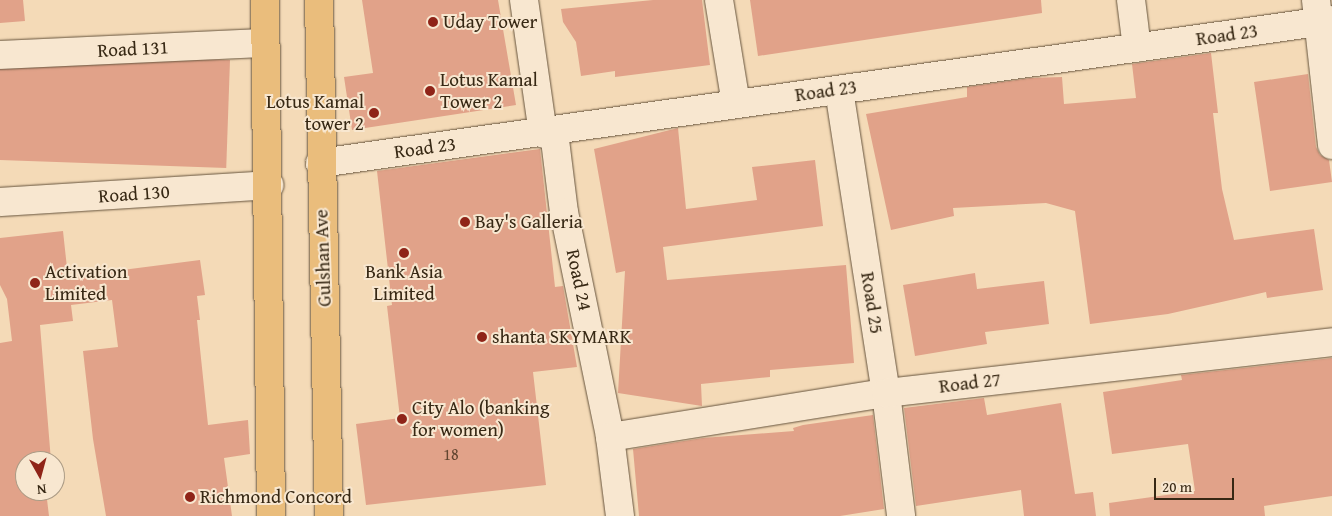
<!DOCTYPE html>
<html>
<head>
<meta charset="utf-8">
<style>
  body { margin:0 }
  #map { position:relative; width:1332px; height:516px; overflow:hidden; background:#f4dab7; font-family:"Gentium Book Plus",serif }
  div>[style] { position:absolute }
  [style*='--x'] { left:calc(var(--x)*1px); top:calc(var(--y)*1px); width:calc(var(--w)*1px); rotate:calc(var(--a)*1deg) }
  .building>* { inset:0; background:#e1a289; transform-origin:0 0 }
  .roads { filter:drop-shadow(0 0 1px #66543d) drop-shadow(0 0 1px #66543d) }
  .minor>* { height:28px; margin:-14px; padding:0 14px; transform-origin:14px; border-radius:14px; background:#f8e7d0 }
  .major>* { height:28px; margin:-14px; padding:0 14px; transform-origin:14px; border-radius:14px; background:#eabd7c }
  .dots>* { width:14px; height:14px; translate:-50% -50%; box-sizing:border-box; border:2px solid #f8e7d0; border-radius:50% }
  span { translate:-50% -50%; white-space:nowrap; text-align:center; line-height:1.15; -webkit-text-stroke:4px #f8e7d0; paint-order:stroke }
  .number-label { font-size:16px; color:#624631 }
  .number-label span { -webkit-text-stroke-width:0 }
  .poi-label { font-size:19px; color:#372814 }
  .left { translate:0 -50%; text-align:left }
  .right { translate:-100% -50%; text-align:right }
  .street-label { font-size:19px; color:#372814 }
  .north { position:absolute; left:15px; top:451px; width:50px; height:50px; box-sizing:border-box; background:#f8e7d0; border:1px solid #ab9b85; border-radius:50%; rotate:173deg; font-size:14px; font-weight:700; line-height:20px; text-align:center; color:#372814 }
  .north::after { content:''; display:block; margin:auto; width:18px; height:22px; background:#8f2418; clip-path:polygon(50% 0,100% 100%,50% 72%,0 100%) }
  .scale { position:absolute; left:1154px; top:478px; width:80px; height:22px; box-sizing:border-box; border:2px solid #372814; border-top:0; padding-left:6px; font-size:15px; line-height:18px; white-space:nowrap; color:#372814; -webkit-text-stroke:4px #f8e7d0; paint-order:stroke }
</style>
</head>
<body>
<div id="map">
  <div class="building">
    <i style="clip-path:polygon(0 0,23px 0,25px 21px,0 23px)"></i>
    <i style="clip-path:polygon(362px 0,498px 0,516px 105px,352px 130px,344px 77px,373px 73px)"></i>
    <i style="clip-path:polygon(653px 0,702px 0,710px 65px,615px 77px,615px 71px,581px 76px,576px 42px,563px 22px,561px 9px)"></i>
    <i style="clip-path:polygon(750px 0,1041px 0,1042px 13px,758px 56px)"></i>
    <i style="clip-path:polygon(1211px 53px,1218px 113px,1213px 113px,1222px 189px,1234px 240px,1314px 229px,1323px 290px,1267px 298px,1266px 292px,1168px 314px,1090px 324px,1075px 211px,1046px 203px,953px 208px,954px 216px,891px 230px,866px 114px,967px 97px,967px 87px,1030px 78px,1062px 77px,1064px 104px,1136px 98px,1132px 64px)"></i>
    <i style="left:230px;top:60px;width:108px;height:230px;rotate:92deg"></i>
    <i style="clip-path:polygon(1308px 74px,1316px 147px,1320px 155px,1329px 160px,1332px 182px,1270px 191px,1254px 82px)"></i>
    <i style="clip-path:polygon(678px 128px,686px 209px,757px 200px,752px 167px,815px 160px,823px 226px,663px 247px,667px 280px,846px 265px,854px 363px,770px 370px,770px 377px,701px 384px,702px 406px,618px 393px,625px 271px,616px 273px,594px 149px)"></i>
    <i style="clip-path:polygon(540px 149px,555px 287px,563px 286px,577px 367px,533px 372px,546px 485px,366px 505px,356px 424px,400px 418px,387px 306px,392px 305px,377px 171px)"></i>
    <i style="clip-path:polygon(63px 231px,68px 277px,200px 260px,205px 295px,197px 296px,200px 320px,197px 320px,208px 425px,248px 420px,250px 454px,224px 458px,232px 516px,106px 516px,93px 439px,83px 351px,118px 347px,112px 300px,71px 305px,73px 321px,40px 325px,51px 461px,25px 461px,25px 491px,46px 491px,49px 516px,0 516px,0 343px,12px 341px,7px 299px,0 285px,0 238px)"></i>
    <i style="clip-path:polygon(975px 273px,977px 289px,1044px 281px,1049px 324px,985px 332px,987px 344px,915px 356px,903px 285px)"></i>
    <i style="clip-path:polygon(1332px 358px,1332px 496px,1264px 506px,1265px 516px,1110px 516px,1109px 503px,1195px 491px,1188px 444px,1112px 454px,1103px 392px,1182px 380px,1181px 375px)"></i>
    <i style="clip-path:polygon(984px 398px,987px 415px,1061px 403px,1075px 494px,1093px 492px,1096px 516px,1024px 516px,1021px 490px,916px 506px,904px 408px)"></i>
    <i style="clip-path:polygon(873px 415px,884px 509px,840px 516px,639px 516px,633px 449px,703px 438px,794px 431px,793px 428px,803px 425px)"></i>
  </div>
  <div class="roads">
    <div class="minor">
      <i style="--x:524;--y:0;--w:135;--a:81.9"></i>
      <i style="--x:719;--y:0;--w:105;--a:80.7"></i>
      <i style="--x:1131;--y:0;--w:48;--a:82.9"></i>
      <i style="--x:1316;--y:0;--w:146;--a:83.7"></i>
      <i style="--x:0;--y:55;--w:265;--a:-2.6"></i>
      <i style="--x:839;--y:90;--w:307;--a:81.2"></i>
      <i style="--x:886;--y:393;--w:124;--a:83"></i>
      <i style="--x:554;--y:132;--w:81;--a:82.9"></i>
      <i style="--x:564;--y:212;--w:230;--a:78.4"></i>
      <i style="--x:610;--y:437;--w:80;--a:82.8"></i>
      <i style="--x:320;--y:163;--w:1022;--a:-8.04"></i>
      <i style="--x:0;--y:202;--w:270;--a:-3.6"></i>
      <i style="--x:610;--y:437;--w:279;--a:-9.1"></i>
      <i style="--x:886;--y:393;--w:449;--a:-6.5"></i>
    </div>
    <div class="major">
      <i style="--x:265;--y:0;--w:516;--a:89.33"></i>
      <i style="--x:319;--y:0;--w:516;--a:88.89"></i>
    </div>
  </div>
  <div class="dots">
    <i style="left:433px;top:22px;background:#8f2418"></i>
    <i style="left:430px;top:91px;background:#8f2418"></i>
    <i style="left:374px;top:113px;background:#8f2418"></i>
    <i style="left:465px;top:222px;background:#8f2418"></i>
    <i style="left:404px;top:253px;background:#8f2418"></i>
    <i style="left:35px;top:283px;background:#8f2418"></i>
    <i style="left:482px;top:337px;background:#8f2418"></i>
    <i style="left:402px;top:419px;background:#8f2418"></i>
    <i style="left:190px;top:497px;background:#8f2418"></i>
  </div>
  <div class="number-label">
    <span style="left:451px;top:454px">18</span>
  </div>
  <div class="poi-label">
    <span class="left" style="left:443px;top:22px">Uday Tower</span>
    <span class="left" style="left:440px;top:91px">Lotus Kamal<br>Tower 2</span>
    <span class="right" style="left:364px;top:113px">Lotus Kamal<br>tower 2</span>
    <span class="left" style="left:475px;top:222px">Bay's Galleria</span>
    <span class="left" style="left:45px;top:283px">Activation<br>Limited</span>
    <span style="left:404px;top:283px">Bank Asia<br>Limited</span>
    <span class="left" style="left:492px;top:337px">shanta SKYMARK</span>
    <span class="left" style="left:412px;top:419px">City Alo (banking<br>for women)</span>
    <span class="left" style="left:200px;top:497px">Richmond Concord</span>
  </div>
  <div class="street-label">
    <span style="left:1227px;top:35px;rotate:-8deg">Road 23</span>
    <span style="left:133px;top:49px;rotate:-3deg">Road 131</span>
    <span style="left:826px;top:91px;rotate:-8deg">Road 23</span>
    <span style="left:425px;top:148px;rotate:-8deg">Road 23</span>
    <span style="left:134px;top:194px;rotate:-4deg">Road 130</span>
    <span style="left:323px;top:258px;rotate:-92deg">Gulshan Ave</span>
    <span style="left:579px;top:280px;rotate:78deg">Road 24</span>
    <span style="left:872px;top:303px;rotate:81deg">Road 25</span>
    <span style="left:970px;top:383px;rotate:-7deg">Road 27</span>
  </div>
  <div class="north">N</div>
  <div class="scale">20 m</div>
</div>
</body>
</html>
